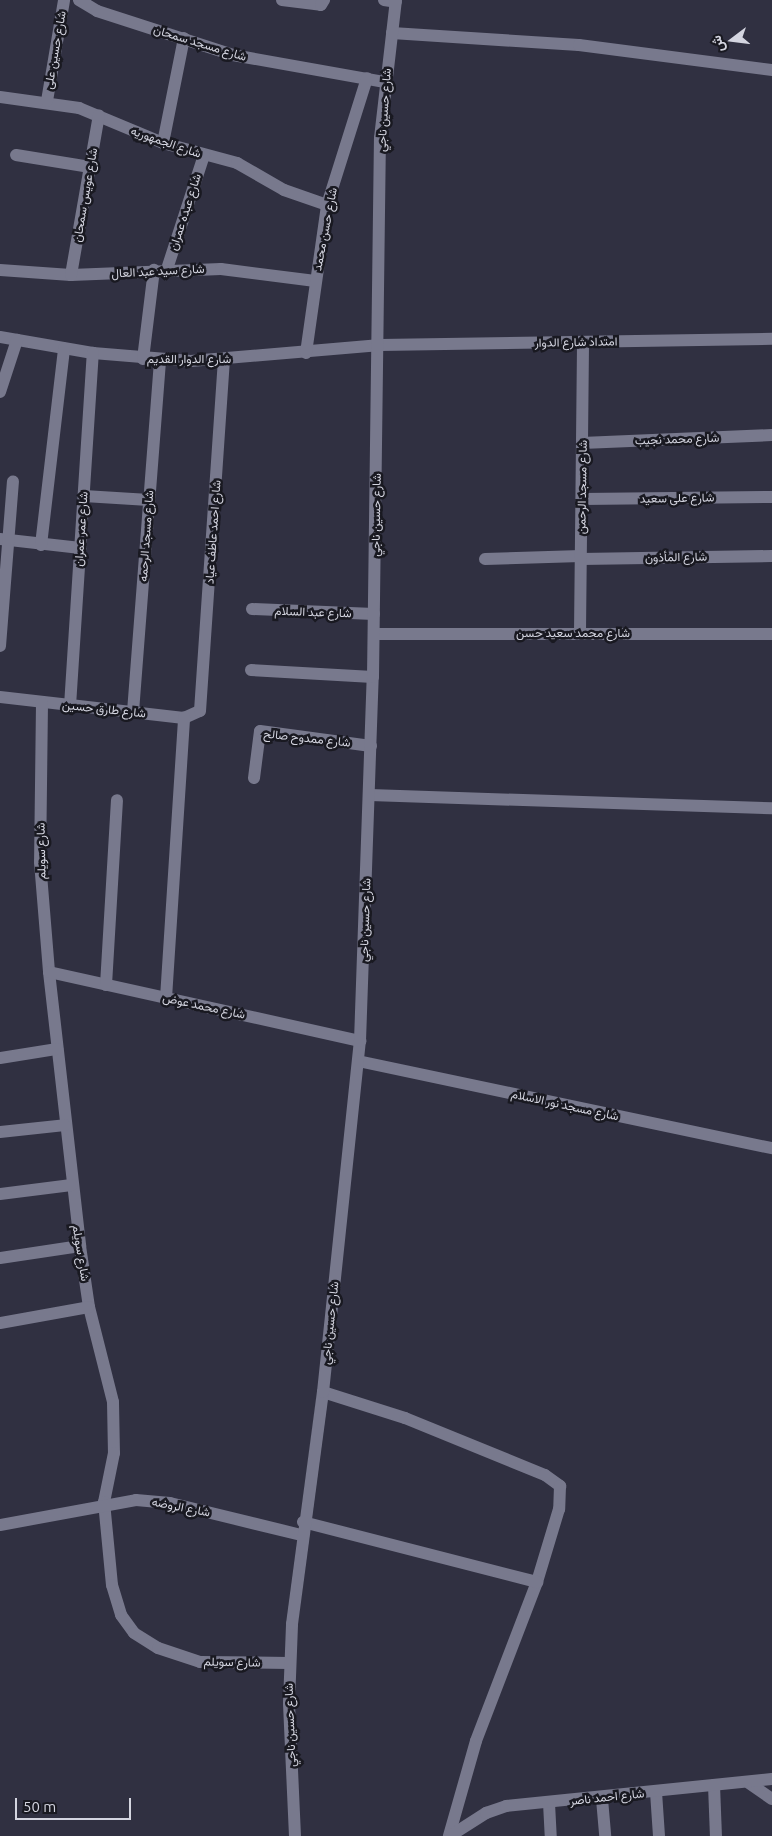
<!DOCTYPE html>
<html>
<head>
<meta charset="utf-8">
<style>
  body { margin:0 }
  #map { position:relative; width:772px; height:1836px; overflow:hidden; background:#303041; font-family:Ubuntu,Vazirmatn,sans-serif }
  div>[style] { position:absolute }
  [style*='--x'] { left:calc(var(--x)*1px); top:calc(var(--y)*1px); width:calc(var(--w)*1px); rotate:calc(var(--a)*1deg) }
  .street>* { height:12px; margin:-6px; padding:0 6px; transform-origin:6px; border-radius:6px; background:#78798d }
  .secondary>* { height:12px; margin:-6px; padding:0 6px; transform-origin:6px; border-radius:6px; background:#78798d }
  span { translate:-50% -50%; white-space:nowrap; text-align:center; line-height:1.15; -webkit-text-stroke:5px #191921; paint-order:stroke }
  .street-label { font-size:12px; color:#d4d5e0 }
  .north { position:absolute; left:707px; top:15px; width:50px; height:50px; -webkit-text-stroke:4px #191921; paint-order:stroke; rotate:255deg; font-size:14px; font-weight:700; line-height:20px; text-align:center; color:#d4d5e0 }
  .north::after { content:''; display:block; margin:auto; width:18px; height:22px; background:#d4d5e0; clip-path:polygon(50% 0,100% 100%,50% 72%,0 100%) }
  .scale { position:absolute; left:15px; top:1798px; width:116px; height:22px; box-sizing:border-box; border:2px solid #d4d5e0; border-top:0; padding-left:6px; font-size:15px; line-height:18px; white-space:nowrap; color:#d4d5e0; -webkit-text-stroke:4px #191921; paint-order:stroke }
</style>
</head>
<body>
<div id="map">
  <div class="street">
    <i style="--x:79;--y:0;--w:21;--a:31"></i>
    <i style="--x:97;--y:11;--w:143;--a:17.9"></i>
    <i style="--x:233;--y:55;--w:153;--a:10.1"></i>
    <i style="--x:282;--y:0;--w:39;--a:7"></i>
    <i style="--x:321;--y:5;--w:6;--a:-59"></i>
    <i style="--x:384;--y:0;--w:12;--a:9"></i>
    <i style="--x:392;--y:33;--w:187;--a:3.7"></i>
    <i style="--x:579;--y:45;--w:195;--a:7.4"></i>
    <i style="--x:0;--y:97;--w:80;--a:7.9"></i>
    <i style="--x:79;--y:108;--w:91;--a:22.6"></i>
    <i style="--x:163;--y:143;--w:77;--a:15.1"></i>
    <i style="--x:237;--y:163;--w:54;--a:29.9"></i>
    <i style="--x:284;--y:190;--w:46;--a:19.2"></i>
    <i style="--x:47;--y:101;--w:102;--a:-80.4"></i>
    <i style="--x:163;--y:143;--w:107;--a:-78.7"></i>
    <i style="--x:16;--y:155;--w:75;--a:9.2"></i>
    <i style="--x:167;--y:269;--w:120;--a:-72"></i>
    <i style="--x:0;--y:270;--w:71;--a:4"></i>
    <i style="--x:71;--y:275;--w:150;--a:-2.3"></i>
    <i style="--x:221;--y:269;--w:95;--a:7.3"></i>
    <i style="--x:71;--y:275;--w:162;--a:-80.1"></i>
    <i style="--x:0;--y:337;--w:94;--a:9.8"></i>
    <i style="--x:93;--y:353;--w:98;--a:4.7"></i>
    <i style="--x:191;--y:361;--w:190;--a:-4.8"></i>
    <i style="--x:380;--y:345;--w:392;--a:-0.9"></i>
    <i style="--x:306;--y:353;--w:149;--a:-81.9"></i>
    <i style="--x:327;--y:205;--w:133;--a:-72.5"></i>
    <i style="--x:143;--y:359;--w:90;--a:-83"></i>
    <i style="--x:0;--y:392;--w:55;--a:-71.9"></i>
    <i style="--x:582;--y:443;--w:190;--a:-2.4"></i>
    <i style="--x:84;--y:496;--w:65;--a:3.5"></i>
    <i style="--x:582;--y:499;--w:190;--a:-0.6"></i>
    <i style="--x:0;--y:539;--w:81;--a:6.4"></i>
    <i style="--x:41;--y:545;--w:198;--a:-83.3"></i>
    <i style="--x:485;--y:559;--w:96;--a:-1.8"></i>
    <i style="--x:581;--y:559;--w:191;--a:-0.9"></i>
    <i style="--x:252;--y:609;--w:122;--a:2.3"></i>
    <i style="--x:580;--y:632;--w:289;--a:-89.4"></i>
    <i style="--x:374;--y:634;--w:398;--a:0"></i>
    <i style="--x:0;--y:646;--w:165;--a:-85.5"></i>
    <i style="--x:251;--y:670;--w:122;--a:3.3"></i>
    <i style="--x:0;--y:697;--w:185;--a:6.5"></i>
    <i style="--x:184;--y:718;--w:17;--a:-24"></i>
    <i style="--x:200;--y:711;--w:352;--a:-86.1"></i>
    <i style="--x:42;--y:703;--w:159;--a:90.7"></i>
    <i style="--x:40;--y:862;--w:110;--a:85.3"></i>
    <i style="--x:49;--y:972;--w:276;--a:83.5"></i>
    <i style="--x:80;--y:1246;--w:62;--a:81.6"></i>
    <i style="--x:89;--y:1307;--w:98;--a:75.8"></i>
    <i style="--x:113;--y:1402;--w:51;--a:88.9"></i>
    <i style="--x:114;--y:1453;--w:50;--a:101.5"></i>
    <i style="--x:104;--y:1502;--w:83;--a:84.5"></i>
    <i style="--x:112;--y:1585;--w:31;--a:73"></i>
    <i style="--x:121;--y:1615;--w:22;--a:54"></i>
    <i style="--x:134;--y:1633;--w:28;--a:32"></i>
    <i style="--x:158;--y:1648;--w:44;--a:18.4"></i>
    <i style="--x:200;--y:1662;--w:89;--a:0.6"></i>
    <i style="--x:70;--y:706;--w:354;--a:-86.3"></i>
    <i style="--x:133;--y:712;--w:353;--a:-85.6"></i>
    <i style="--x:254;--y:778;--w:47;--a:-82.7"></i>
    <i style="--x:260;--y:731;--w:112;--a:7.7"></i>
    <i style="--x:370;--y:795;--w:402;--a:1.9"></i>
    <i style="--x:49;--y:972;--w:319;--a:12.5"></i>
    <i style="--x:106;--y:985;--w:185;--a:-86.6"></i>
    <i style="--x:166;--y:998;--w:281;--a:-86.3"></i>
    <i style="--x:0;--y:1058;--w:58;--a:-9"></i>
    <i style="--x:358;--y:1061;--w:423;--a:11.9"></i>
    <i style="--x:0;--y:1132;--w:65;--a:-6.1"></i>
    <i style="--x:0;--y:1194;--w:72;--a:-7.2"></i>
    <i style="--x:0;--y:1258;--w:81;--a:-8.5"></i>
    <i style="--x:0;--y:1323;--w:90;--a:-10.2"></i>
    <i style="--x:323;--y:1392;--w:86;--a:17.6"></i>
    <i style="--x:405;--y:1418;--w:151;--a:22.2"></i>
    <i style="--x:545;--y:1475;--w:19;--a:36"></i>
    <i style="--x:560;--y:1486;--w:23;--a:92"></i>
    <i style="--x:559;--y:1509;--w:76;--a:106.8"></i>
    <i style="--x:537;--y:1582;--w:170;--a:111"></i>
    <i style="--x:476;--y:1741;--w:99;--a:105.9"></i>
    <i style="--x:303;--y:1522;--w:242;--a:14.4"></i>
    <i style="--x:0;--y:1525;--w:138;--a:-10.4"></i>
    <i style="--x:136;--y:1500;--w:34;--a:5"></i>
    <i style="--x:170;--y:1503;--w:135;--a:13.7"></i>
    <i style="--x:749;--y:1783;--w:28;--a:35"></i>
    <i style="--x:714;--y:1785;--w:51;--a:87.8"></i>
    <i style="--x:656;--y:1792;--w:44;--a:86.1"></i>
    <i style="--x:602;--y:1799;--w:37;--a:85"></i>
    <i style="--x:549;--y:1803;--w:33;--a:87"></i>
    <i style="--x:450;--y:1836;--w:43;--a:-32.6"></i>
    <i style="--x:486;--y:1813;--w:21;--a:-19"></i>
    <i style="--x:506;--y:1806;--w:267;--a:-5.8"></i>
  </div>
  <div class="secondary">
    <i style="--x:295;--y:1836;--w:133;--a:-92.6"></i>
    <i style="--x:289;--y:1703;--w:79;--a:-87.8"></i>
    <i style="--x:292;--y:1624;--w:234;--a:-82.4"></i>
    <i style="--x:323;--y:1392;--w:353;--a:-84"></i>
    <i style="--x:360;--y:1041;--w:364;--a:-88"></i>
    <i style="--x:373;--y:677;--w:539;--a:-89.26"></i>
    <i style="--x:380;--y:138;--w:139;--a:-83.4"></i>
  </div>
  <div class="street-label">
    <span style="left:200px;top:43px;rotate:17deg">شارع مسجد سمحان</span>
    <span style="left:55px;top:50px;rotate:-80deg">شارع حسين على</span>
    <span style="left:384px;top:110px;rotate:-86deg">شارع حسين ناجي</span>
    <span style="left:166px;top:142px;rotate:19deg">شارع الجمهوريه</span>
    <span style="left:85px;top:195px;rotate:-80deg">شارع عويس سمحان</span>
    <span style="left:185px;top:212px;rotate:-72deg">شارع عبده عمران</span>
    <span style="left:325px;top:229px;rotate:-79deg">شارع حسن محمد</span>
    <span style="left:158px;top:271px;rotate:-3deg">شارع سيد عبد العال</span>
    <span style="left:576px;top:342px;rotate:-1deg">امتداد شارع الدوار</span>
    <span style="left:189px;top:359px">شارع الدوار القديم</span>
    <span style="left:677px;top:439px;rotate:-2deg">شارع محمد نجيب</span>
    <span style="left:582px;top:487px;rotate:-89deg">شارع مسجد الرحمن</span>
    <span style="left:677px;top:498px;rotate:-1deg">شارع على سعيد</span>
    <span style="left:376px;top:515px;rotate:-89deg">شارع حسين ناجي</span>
    <span style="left:81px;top:529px;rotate:-86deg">شارع عمر عمران</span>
    <span style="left:213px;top:532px;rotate:-86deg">شارع احمد عاطف عياد</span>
    <span style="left:146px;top:536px;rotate:-86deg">شارع مسجد الرحمه</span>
    <span style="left:676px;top:557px;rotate:-1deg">شارع المأذون</span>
    <span style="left:313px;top:612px;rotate:2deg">شارع عبد السلام</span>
    <span style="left:573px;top:633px">شارع محمد سعيد حسن</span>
    <span style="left:104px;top:709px;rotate:6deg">شارع طارق حسين</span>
    <span style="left:307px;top:738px;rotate:6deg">شارع ممدوح صالح</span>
    <span style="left:41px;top:851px;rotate:-91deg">شارع سويلم</span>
    <span style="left:365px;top:920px;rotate:-88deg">شارع حسين ناجي</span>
    <span style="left:204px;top:1006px;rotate:12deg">شارع محمد عوض</span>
    <span style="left:565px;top:1105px;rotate:12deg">شارع مسجد نور الاسلام</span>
    <span style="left:81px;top:1253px;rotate:81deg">شارع سويلم</span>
    <span style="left:330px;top:1323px;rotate:-84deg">شارع حسين ناجي</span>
    <span style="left:181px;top:1507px;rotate:11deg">شارع الروضه</span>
    <span style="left:232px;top:1662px;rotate:1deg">شارع سويلم</span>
    <span style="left:290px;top:1725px;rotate:-92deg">شارع حسين ناجي</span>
    <span style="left:607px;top:1797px;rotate:-6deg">شارع احمد ناصر</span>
  </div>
  <div class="north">ش</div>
  <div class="scale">50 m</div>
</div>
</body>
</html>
